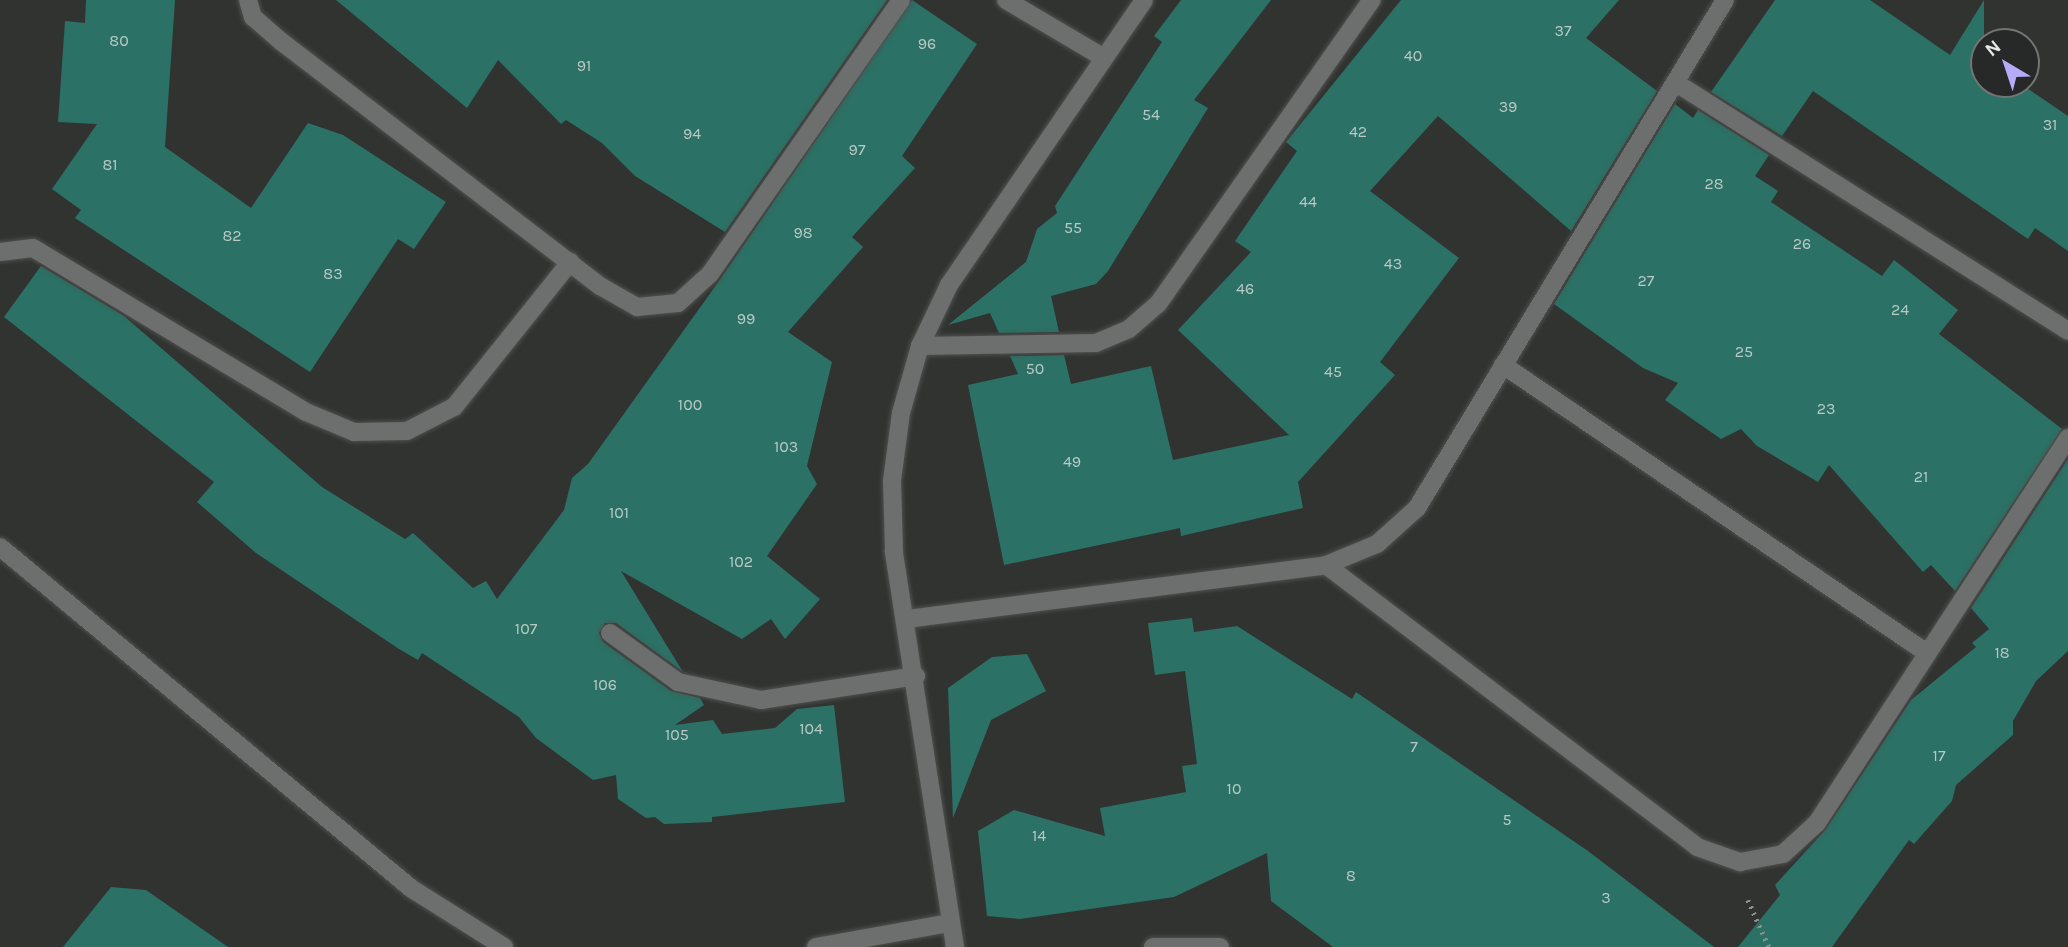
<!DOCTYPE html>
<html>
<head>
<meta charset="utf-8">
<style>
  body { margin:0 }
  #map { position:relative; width:2068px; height:947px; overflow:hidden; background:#313331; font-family:Karla,sans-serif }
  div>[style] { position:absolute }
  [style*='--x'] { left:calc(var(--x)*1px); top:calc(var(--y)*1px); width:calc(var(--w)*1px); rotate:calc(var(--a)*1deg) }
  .building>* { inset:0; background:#2c7165 }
  .path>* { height:4.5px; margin-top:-2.25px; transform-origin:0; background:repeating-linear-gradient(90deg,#8f918f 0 2px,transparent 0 7px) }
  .roads { filter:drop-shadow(0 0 2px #4e504e) drop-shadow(0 0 2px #4e504e) }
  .minor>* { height:18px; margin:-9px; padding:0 9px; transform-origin:9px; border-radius:9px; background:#6c6f6d }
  span { translate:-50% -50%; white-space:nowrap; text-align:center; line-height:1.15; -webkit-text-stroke:6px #272928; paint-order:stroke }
  .number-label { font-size:16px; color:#b8cac6 }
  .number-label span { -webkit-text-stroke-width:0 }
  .north { position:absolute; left:1970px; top:28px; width:70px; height:70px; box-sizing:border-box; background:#272928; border:2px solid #737574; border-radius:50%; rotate:321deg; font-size:19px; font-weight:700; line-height:28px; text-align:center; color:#e6e7e6 }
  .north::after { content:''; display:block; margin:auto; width:24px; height:32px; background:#b7abf7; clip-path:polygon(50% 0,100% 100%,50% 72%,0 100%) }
</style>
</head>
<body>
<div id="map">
  <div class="building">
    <i style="clip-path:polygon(86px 0,175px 0,165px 147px,251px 208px,308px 123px,343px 135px,446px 202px,414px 249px,398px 239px,310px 372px,75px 218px,81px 210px,52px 189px,97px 124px,58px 122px,65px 21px,85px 23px)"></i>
    <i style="clip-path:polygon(336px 0,887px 0,725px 232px,635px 176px,602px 143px,566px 120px,561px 124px,498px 60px,467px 108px)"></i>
    <i style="clip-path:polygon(912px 0,977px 44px,902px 156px,915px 168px,852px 237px,863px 247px,788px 332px,832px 362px,807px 466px,817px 484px,767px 556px,820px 599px,785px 639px,771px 619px,742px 639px,621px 571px,683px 672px,616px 623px,605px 623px,599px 633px,603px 642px,671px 691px,700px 698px,704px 705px,675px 725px,713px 720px,722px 734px,775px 728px,797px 709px,834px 705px,845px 802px,712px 817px,712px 822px,664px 824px,655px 817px,646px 818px,618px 799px,616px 775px,593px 780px,536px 738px,519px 717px,422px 653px,418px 660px,399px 649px,256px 553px,197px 502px,214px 482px,4px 317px,41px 266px,124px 316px,322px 487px,405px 539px,413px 533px,473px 588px,486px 581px,497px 599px,564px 510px,572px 478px,588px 464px,719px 281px)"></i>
    <i style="clip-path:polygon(1181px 0,1271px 0,1194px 100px,1208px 108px,1108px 271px,1096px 284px,1051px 296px,1059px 332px,999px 333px,990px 313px,948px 325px,1026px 262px,1037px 229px,1057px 213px,1055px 206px,1162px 42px,1154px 36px)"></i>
    <i style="clip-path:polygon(1401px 0,1619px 0,1586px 38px,1657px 91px,1571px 231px,1438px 116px,1370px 191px,1459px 258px,1380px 362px,1395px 375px,1298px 482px,1303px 508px,1181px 536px,1180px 528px,1004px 565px,968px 385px,1018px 374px,1010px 356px,1064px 355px,1071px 384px,1151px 366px,1173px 460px,1289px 435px,1178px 330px,1251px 252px,1235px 241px,1297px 151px,1286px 142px)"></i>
    <i style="clip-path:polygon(1775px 0,1870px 0,1950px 55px,1984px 0,1984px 84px,2021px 84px,2068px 116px,2068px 251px,2035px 228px,2028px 239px,1813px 91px,1782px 136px,1711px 92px)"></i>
    <i style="clip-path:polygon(1675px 104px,1693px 118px,1698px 110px,1769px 155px,1755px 176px,1778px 191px,1771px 202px,1882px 276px,1894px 260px,1958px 310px,1939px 334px,2062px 429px,1955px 591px,1931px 565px,1923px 572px,1829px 465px,1818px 482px,1757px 446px,1741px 429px,1721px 439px,1665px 400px,1678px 383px,1643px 368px,1554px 304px)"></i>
    <i style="clip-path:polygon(2068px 459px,2068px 651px,2036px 681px,2013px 721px,2013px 735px,1956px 785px,1952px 801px,1914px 844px,1909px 840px,1832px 947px,1738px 947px,1780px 895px,1775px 885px,1826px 829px,1911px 700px,1976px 647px,1972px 643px,1989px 629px,1971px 608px)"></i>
    <i style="clip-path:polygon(1192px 618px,1194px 632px,1237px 626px,1352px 699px,1356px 692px,1588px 851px,1714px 947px,1333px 947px,1271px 901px,1267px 853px,1174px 897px,1020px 919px,987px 916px,978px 831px,1014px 810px,1105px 836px,1100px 808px,1186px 792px,1182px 766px,1197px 764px,1185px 671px,1155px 675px,1148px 623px)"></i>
    <i style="clip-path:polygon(1027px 654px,1046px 691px,991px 720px,953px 818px,948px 688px,992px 657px)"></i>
    <i style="clip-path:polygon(111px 887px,146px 890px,228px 947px,63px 947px)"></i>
  </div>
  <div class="path">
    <i style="--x:1748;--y:900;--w:51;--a:65.9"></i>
  </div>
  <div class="roads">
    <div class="minor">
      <i style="--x:248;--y:0;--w:18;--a:74"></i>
      <i style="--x:253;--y:17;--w:38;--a:41"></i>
      <i style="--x:282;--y:42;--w:401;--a:37.5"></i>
      <i style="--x:600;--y:286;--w:43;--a:29.6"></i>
      <i style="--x:637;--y:307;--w:41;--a:-5.6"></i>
      <i style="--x:678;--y:303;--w:43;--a:-42.2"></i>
      <i style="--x:710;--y:274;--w:334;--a:-55.1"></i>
      <i style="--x:1006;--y:0;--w:114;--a:30.6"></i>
      <i style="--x:1676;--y:83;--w:464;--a:32.3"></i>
      <i style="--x:0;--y:252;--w:33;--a:-7"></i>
      <i style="--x:33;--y:248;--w:318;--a:31"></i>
      <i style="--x:306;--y:412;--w:52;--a:22.6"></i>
      <i style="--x:354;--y:432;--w:53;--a:-1.1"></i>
      <i style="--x:407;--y:431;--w:53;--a:-27.1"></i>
      <i style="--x:454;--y:407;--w:186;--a:-51.3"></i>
      <i style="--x:920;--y:346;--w:176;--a:-1"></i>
      <i style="--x:1096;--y:343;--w:36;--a:-23"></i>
      <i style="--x:1129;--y:329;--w:38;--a:-41"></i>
      <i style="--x:1158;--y:304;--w:372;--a:-54.9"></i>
      <i style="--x:1503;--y:365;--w:513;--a:34.19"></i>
      <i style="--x:0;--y:547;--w:535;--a:39.7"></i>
      <i style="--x:412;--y:889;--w:109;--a:32.2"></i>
      <i style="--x:1326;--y:565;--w:466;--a:37.2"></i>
      <i style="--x:1697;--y:847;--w:46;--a:19.2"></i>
      <i style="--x:1740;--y:862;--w:44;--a:-10.5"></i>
      <i style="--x:1783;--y:854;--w:46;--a:-42.4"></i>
      <i style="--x:1817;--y:823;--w:460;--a:-56.9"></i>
      <i style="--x:907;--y:619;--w:422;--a:-7.3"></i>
      <i style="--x:1326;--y:565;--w:55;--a:-22.4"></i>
      <i style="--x:1377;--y:544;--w:54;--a:-42"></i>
      <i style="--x:1417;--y:508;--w:594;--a:-58.77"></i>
      <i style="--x:610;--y:633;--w:84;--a:35.8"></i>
      <i style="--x:678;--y:682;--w:85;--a:12.2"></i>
      <i style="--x:761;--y:700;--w:157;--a:-8.8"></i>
      <i style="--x:816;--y:947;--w:135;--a:-10.2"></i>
      <i style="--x:955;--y:947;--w:401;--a:-98.8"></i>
      <i style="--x:894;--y:551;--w:70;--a:-91.6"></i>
      <i style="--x:892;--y:481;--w:69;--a:-82.5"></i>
      <i style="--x:901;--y:413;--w:70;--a:-74.2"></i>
      <i style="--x:920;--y:346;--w:68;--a:-64.6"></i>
      <i style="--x:949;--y:285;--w:345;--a:-55.6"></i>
      <i style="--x:1153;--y:947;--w:67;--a:0"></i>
    </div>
  </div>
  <div class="number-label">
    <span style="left:1563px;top:31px">37</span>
    <span style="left:119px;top:41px">80</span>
    <span style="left:927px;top:44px">96</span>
    <span style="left:1413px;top:56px">40</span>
    <span style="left:584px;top:66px">91</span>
    <span style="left:1508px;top:107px">39</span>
    <span style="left:1151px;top:115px">54</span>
    <span style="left:2050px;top:125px">31</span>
    <span style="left:1358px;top:132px">42</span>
    <span style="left:692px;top:134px">94</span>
    <span style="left:857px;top:150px">97</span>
    <span style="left:110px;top:165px">81</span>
    <span style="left:1714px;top:184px">28</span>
    <span style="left:1308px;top:202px">44</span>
    <span style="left:1073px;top:228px">55</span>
    <span style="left:803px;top:233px">98</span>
    <span style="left:232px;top:236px">82</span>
    <span style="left:1802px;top:244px">26</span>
    <span style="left:1393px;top:264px">43</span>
    <span style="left:333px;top:274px">83</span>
    <span style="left:1646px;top:281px">27</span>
    <span style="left:1245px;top:289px">46</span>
    <span style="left:1900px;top:310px">24</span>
    <span style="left:746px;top:319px">99</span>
    <span style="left:1744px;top:352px">25</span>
    <span style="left:1035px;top:369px">50</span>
    <span style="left:1333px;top:372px">45</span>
    <span style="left:690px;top:405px">100</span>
    <span style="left:1826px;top:409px">23</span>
    <span style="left:786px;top:447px">103</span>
    <span style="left:1072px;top:462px">49</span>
    <span style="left:1921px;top:477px">21</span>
    <span style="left:619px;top:513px">101</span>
    <span style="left:741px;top:562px">102</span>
    <span style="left:526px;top:629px">107</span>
    <span style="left:2002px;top:653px">18</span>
    <span style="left:605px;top:685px">106</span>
    <span style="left:811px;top:729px">104</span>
    <span style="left:677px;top:735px">105</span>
    <span style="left:1414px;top:747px">7</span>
    <span style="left:1939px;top:756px">17</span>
    <span style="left:1234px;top:789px">10</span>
    <span style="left:1507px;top:820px">5</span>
    <span style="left:1039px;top:836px">14</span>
    <span style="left:1351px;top:876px">8</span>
    <span style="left:1606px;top:898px">3</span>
  </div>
  <div class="north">N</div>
</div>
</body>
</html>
